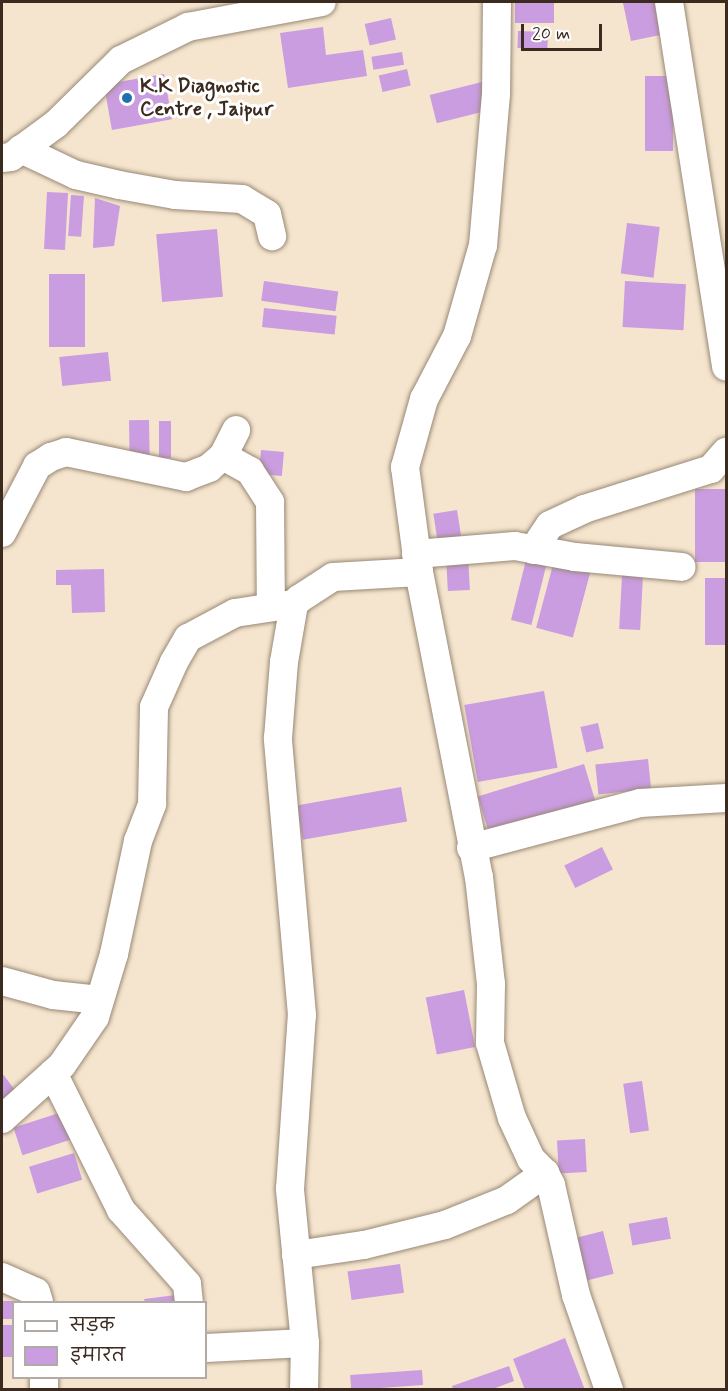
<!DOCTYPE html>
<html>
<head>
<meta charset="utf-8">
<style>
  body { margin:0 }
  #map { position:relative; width:728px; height:1391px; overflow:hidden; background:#f5e5ce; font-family:Mynerve,"Playpen Sans Deva",sans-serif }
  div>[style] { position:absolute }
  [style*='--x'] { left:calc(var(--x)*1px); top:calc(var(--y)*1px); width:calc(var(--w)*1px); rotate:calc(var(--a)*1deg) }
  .building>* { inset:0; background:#ca9ce0; transform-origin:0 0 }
  .roads { filter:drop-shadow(0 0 2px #988876) drop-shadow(0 0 2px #988876) }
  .minor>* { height:28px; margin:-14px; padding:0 14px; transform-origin:14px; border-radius:14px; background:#fff }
  .dots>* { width:16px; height:16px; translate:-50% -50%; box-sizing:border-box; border:3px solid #fff; border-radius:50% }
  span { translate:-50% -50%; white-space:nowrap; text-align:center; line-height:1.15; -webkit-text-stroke:6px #fff; paint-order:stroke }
  .poi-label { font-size:20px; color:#3b2a1e; font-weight:700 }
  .left { translate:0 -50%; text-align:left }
  .frame { position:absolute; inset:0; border:3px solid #3b2a1e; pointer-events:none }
  .legend { position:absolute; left:12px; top:1301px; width:195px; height:78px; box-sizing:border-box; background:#fff; border:2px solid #b1aaa5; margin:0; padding:8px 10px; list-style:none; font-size:18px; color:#3b2a1e }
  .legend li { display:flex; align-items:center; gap:12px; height:30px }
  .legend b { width:30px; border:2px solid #b1aaa5 }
  .scale { position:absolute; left:521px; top:24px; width:81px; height:27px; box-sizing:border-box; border:3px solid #3b2a1e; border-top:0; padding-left:8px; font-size:18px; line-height:21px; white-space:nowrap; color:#3b2a1e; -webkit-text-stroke:4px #fff; paint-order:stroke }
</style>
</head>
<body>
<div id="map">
  <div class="building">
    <i style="left:515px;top:2px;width:39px;height:21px"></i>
    <i style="clip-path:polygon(664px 2px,670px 33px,631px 41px,623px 3px)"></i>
    <i style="left:391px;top:18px;width:22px;height:27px;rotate:77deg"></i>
    <i style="clip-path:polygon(323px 27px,326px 55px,363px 50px,367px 76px,288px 88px,280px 33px)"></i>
    <i style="left:518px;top:31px;width:30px;height:17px;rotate:2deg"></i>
    <i style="left:402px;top:52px;width:13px;height:31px;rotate:81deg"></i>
    <i style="left:407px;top:69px;width:17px;height:29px;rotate:77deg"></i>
    <i style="left:164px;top:74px;width:46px;height:61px;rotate:80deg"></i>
    <i style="left:645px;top:76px;width:28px;height:75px"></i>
    <i style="left:486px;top:81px;width:29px;height:58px;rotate:76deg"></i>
    <i style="left:47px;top:192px;width:21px;height:57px;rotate:3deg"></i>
    <i style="left:71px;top:195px;width:13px;height:41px;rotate:4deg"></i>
    <i style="clip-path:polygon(95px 198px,120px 206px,114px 246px,93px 248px)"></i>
    <i style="left:627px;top:223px;width:33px;height:51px;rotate:7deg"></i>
    <i style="left:217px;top:229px;width:68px;height:61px;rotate:85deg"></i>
    <i style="left:85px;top:274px;width:73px;height:36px;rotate:90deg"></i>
    <i style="left:264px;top:281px;width:75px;height:20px;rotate:8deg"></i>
    <i style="left:625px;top:281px;width:61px;height:46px;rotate:3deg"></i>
    <i style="left:264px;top:308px;width:73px;height:19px;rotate:6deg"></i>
    <i style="left:108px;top:352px;width:29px;height:49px;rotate:84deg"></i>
    <i style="left:149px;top:420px;width:39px;height:20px;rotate:89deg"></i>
    <i style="left:159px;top:421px;width:12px;height:37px"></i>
    <i style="left:261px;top:450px;width:23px;height:24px;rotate:5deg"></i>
    <i style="left:695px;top:489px;width:31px;height:73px"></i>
    <i style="left:457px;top:510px;width:32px;height:24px;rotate:81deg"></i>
    <i style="left:468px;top:555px;width:35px;height:22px;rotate:87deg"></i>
    <i style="left:527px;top:556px;width:21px;height:66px;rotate:14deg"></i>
    <i style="left:554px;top:561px;width:38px;height:69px;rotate:15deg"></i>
    <i style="clip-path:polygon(104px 569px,105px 612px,72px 613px,71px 585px,56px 585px,56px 570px)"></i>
    <i style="left:622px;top:575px;width:21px;height:54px;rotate:3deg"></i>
    <i style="left:705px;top:578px;width:21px;height:67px"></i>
    <i style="left:544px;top:691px;width:78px;height:81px;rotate:80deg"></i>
    <i style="left:598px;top:723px;width:26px;height:18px;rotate:77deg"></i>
    <i style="left:648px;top:759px;width:30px;height:53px;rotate:84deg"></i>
    <i style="left:584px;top:764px;width:38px;height:111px;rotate:73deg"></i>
    <i style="left:401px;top:787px;width:35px;height:106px;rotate:80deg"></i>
    <i style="left:602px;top:847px;width:25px;height:42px;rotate:64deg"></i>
    <i style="left:464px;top:990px;width:58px;height:39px;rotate:79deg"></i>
    <i style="clip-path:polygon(2px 1073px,15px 1090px,2px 1102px)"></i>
    <i style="left:642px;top:1081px;width:50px;height:19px;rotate:82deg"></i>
    <i style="left:62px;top:1112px;width:29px;height:51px;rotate:72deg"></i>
    <i style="left:585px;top:1139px;width:33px;height:28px;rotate:87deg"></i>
    <i style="left:74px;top:1153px;width:28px;height:47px;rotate:73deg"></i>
    <i style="left:667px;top:1217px;width:22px;height:39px;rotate:80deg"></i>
    <i style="left:603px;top:1231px;width:44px;height:35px;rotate:76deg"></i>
    <i style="left:400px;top:1264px;width:29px;height:53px;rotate:82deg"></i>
    <i style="clip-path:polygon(176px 1295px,177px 1302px,145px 1302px,144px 1299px)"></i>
    <i style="left:14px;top:1301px;width:18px;height:12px;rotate:90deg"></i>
    <i style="left:14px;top:1325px;width:32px;height:12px;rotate:90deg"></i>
    <i style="clip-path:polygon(565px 1338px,585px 1390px,525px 1390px,513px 1359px)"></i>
    <i style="clip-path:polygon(509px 1366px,514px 1381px,490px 1390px,453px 1390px,452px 1386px)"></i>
    <i style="left:422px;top:1370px;width:15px;height:72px;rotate:86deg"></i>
  </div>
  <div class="roads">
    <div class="minor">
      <i style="--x:497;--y:2;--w:92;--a:90.6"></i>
      <i style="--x:496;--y:94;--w:152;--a:94.9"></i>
      <i style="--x:483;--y:245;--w:95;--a:105.9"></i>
      <i style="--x:457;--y:336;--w:71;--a:117.6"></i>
      <i style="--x:424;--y:399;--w:71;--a:105.6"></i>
      <i style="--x:405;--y:467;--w:106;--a:82.4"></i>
      <i style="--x:419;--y:572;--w:311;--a:78.9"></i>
      <i style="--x:479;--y:877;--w:108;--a:83.6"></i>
      <i style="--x:491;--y:984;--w:59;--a:91"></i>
      <i style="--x:490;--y:1043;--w:78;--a:73.7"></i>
      <i style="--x:512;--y:1118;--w:45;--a:65.1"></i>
      <i style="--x:531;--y:1159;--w:20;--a:45"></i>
      <i style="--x:545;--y:1173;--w:13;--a:63"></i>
      <i style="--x:551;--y:1185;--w:113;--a:77.2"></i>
      <i style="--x:576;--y:1295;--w:101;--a:70.8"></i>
      <i style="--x:669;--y:2;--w:369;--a:81.1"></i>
      <i style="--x:21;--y:149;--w:61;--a:25.3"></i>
      <i style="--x:76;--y:175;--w:44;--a:13.1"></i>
      <i style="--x:119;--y:185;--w:57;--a:10.1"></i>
      <i style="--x:175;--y:195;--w:67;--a:3.4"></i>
      <i style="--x:242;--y:199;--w:29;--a:31"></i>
      <i style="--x:267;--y:214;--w:23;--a:77"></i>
      <i style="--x:2;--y:158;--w:9;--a:-6"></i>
      <i style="--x:11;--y:157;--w:56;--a:-36.3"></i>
      <i style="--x:56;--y:124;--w:91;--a:-44.6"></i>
      <i style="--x:121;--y:60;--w:75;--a:-26.2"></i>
      <i style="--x:188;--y:27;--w:136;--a:-10.6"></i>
      <i style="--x:223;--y:456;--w:31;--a:29"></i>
      <i style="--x:250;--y:471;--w:37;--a:57"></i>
      <i style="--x:270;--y:502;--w:105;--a:89.5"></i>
      <i style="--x:2;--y:533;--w:76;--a:-62.4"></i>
      <i style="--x:37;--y:466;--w:17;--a:-33"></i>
      <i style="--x:51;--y:457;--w:16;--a:-18"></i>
      <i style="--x:66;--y:452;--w:123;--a:11.8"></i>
      <i style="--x:186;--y:477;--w:25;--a:-21"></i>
      <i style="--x:209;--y:468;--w:18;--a:-41"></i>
      <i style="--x:223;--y:456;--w:29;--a:-63"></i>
      <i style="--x:533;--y:550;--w:30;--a:-56"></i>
      <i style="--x:550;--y:525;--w:38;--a:-25"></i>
      <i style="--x:584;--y:509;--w:133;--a:-17.5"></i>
      <i style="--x:711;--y:469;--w:23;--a:-49"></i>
      <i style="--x:416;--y:554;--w:99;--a:-4.6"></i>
      <i style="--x:515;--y:546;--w:61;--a:10.4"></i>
      <i style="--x:575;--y:557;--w:107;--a:5.3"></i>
      <i style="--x:471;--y:848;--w:175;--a:-14.9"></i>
      <i style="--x:640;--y:803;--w:86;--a:-3.3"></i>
      <i style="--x:2;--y:981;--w:53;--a:15.4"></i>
      <i style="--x:53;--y:995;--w:47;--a:6.1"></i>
      <i style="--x:53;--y:1073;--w:153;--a:63.6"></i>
      <i style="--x:121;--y:1210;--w:99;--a:48.3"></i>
      <i style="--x:187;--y:1284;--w:18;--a:84"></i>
      <i style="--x:2;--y:1119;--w:81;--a:-42"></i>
      <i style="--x:62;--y:1065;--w:58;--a:-55.5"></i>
      <i style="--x:95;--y:1017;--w:66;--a:-73.2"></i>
      <i style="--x:114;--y:954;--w:116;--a:-78"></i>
      <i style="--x:138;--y:841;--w:40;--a:-69"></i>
      <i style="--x:152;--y:804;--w:97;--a:-88.8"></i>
      <i style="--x:154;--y:707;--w:49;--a:-66"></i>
      <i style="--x:174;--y:662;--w:28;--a:-60"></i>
      <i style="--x:188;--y:638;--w:53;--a:-28"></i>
      <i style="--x:235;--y:613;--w:60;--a:-8.7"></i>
      <i style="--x:296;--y:1255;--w:69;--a:-8.4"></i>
      <i style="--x:364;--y:1245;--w:83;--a:-13.9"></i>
      <i style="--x:445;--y:1225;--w:67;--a:-22"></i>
      <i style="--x:507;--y:1200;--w:47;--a:-35.4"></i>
      <i style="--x:2;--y:1277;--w:37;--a:24"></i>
      <i style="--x:36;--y:1292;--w:10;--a:73"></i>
      <i style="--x:206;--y:1348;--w:99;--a:-2.9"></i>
      <i style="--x:44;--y:1378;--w:12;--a:90"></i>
      <i style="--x:304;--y:1390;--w:47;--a:-88.8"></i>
      <i style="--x:305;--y:1343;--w:155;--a:-95.6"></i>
      <i style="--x:290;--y:1189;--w:174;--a:-86.1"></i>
      <i style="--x:302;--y:1015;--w:278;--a:-95"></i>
      <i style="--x:278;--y:738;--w:76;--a:-85.5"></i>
      <i style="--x:284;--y:662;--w:59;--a:-80.2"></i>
      <i style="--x:294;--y:604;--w:7;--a:-45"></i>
      <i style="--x:299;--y:599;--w:40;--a:-32.9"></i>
      <i style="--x:333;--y:577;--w:86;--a:-3.3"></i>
    </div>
  </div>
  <div class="dots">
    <i style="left:127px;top:98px;background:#1f6fb2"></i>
  </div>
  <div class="poi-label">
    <span class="left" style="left:140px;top:98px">K.K Diagnostic<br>Centre , Jaipur</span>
  </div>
  <div class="frame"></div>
  <ul class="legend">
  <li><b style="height:8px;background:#fff"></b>सड़क</li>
  <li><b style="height:16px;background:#ca9ce0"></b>इमारत</li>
  </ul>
  <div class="scale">20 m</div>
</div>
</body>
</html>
